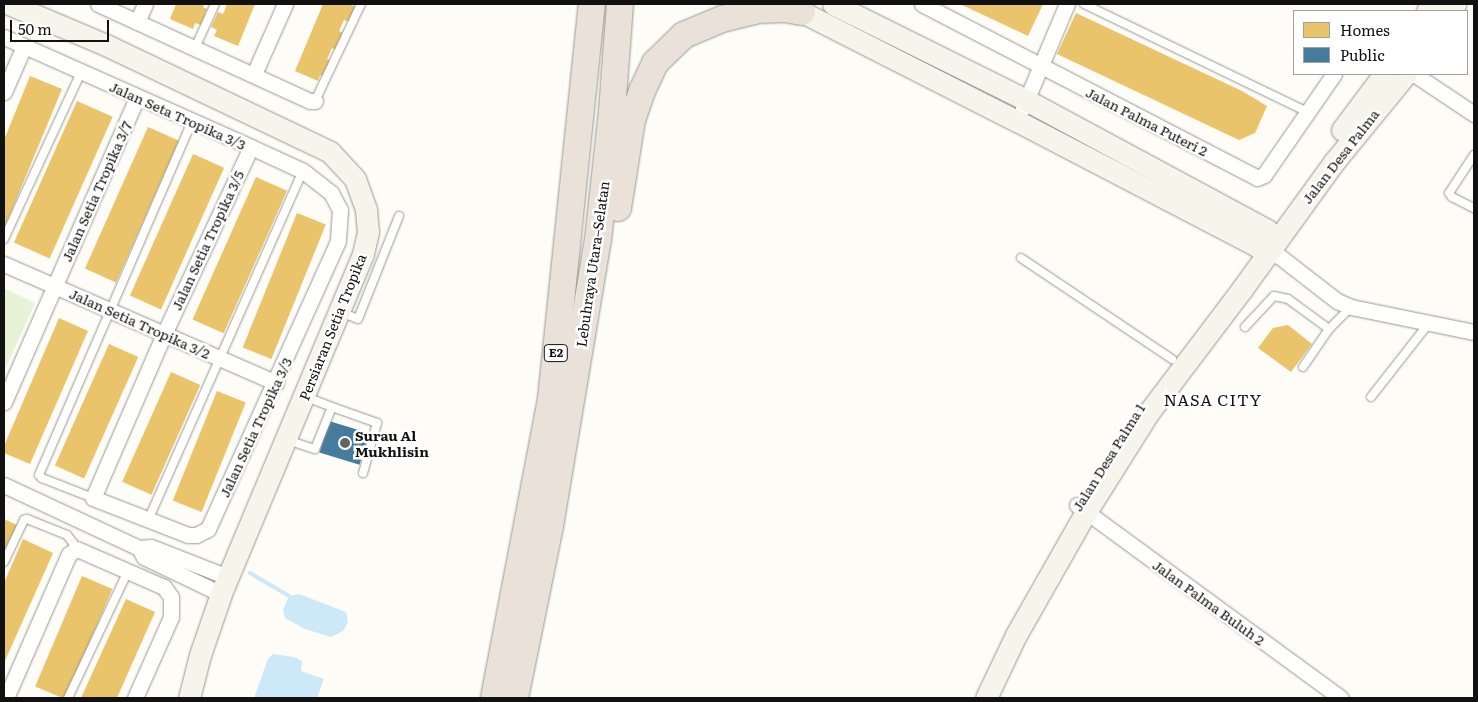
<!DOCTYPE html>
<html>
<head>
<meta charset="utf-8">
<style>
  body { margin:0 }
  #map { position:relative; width:1478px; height:702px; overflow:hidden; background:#fdfcf7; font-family:Literata,serif }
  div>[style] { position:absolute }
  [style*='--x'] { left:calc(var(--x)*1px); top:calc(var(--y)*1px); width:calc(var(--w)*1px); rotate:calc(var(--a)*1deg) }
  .green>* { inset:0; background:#e7f3d7 }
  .water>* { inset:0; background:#cde8f7 }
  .homes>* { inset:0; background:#e9c46a; transform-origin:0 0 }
  .public>* { inset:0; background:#457b9d; transform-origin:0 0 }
  .stream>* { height:4px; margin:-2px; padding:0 2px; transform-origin:2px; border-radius:2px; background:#cde8f7 }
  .roads { filter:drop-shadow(0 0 1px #979795) drop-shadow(0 0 1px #979795) }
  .lane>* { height:8px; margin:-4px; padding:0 4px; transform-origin:4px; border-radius:4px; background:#fffffe }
  .street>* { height:15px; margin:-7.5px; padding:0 7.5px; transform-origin:7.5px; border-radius:7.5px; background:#fffffe }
  .secondary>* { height:21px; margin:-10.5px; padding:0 10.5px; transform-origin:10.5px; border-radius:10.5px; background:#f6f4eb }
  .highway>* { height:26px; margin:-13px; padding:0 13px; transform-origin:13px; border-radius:13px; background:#eae1d8 }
  .dots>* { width:14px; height:14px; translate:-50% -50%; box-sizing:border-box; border:2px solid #fff; border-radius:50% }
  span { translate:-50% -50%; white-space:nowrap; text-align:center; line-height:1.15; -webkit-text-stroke:5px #fff; paint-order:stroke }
  .shield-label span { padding:1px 4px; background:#fff; border:1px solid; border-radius:4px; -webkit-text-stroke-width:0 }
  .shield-label { font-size:12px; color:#111; font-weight:700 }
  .street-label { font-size:14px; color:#111 }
  .poi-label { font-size:14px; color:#111; font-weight:700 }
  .left { translate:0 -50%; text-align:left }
  .quarter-label { font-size:16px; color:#111; letter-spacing:1px }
  .frame { position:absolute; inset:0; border:5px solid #111; pointer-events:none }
  .legend { position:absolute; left:1293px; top:10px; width:175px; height:65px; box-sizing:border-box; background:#fff; border:1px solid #a0a0a0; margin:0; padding:6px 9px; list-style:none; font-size:15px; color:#111 }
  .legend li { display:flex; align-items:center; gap:10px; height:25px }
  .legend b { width:25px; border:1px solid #a0a0a0 }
  .scale { position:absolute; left:10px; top:20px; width:99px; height:22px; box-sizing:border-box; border:2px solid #111; border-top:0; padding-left:6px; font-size:15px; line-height:18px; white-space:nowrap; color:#111; -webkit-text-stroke:4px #fff; paint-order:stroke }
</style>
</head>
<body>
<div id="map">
  <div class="green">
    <i style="clip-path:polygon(4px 288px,35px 303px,4px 372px)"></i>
  </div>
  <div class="water">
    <i style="clip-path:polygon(299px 594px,346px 612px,348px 622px,343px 631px,331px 637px,305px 629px,285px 618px,283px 610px,289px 596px)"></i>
    <i style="clip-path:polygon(273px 654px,294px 657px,302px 661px,301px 671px,324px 679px,317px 698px,254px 698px,268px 659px)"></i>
  </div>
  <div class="homes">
    <i style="clip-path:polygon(176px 4px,204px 4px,203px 7px,207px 9px,201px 25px,195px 23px,193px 29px,170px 19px)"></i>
    <i style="clip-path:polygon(227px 4px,255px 4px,238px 46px,214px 36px,217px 30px,211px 27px,218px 12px,223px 14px)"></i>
    <i style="clip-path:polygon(323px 4px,350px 4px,355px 7px,349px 22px,344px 20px,339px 31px,343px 33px,336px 50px,332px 48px,327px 59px,332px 61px,325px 78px,320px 75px,318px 81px,295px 71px)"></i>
    <i style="clip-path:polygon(960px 4px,1043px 4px,1028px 36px)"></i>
    <i style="clip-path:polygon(1076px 13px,1242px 91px,1267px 106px,1255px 133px,1239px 140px,1057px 54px)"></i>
    <i style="clip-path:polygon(30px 76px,62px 89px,4px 229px,4px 140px)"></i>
    <i style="left:77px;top:101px;width:39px;height:155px;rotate:24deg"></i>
    <i style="left:148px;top:127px;width:34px;height:155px;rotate:24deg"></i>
    <i style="left:193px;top:154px;width:34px;height:155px;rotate:24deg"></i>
    <i style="left:256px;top:177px;width:34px;height:156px;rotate:24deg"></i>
    <i style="left:297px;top:213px;width:31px;height:145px;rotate:22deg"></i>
    <i style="clip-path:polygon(59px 318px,88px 331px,30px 464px,4px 453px,4px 446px)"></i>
    <i style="clip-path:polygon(1288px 325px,1312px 344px,1291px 372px,1258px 348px,1273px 328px)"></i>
    <i style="left:109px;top:344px;width:32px;height:133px;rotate:24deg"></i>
    <i style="left:171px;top:372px;width:32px;height:120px;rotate:24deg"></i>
    <i style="left:217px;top:391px;width:31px;height:118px;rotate:22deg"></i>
    <i style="clip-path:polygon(4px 519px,17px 525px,4px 555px)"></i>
    <i style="clip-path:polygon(23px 539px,53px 553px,4px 663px,4px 583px)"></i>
    <i style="left:82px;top:576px;width:33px;height:120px;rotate:23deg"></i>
    <i style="clip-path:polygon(126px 599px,155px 612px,128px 673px,117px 698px,81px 698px)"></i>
  </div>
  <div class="public">
    <i style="left:329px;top:421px;width:42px;height:33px;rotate:17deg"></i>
  </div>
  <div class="stream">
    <i style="--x:250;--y:573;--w:45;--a:30.5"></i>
  </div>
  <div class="roads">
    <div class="lane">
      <i style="--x:1084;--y:4;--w:248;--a:25.8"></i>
      <i style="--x:195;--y:48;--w:48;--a:-65.6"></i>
      <i style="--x:315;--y:101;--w:107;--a:-64.6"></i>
      <i style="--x:1474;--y:155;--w:45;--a:123.3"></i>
      <i style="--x:1449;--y:193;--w:5;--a:53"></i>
      <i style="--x:1452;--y:197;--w:25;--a:27"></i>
      <i style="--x:4;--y:239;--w:184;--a:-65.2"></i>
      <i style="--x:1021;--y:258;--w:182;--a:33.8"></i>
      <i style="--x:340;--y:312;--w:19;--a:21"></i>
      <i style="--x:358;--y:319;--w:111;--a:-68.3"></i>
      <i style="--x:1245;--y:327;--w:42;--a:-46.9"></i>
      <i style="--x:1274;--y:296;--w:14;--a:12"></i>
      <i style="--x:1288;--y:299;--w:51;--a:36.2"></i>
      <i style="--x:1303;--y:367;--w:46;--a:-55.6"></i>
      <i style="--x:1329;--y:329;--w:31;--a:-45"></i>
      <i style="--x:306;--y:397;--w:28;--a:21"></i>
      <i style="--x:1371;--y:397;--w:94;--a:-51.9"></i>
      <i style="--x:287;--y:440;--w:29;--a:18"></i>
      <i style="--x:315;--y:449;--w:45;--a:-68"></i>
      <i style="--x:332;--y:407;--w:48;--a:19.6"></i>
      <i style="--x:377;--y:423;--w:52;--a:105.6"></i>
      <i style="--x:93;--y:498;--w:55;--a:-158.6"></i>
      <i style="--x:42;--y:478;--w:4;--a:-135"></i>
      <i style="--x:39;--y:475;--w:385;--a:-66.6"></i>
      <i style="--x:149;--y:518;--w:380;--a:-66.1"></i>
      <i style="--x:4;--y:562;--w:47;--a:-64.5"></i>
      <i style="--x:24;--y:520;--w:3;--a:-18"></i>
      <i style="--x:27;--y:519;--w:43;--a:21.8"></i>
      <i style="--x:67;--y:535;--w:10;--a:53"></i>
      <i style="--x:73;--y:543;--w:7;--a:82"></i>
      <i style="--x:68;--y:698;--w:140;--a:-64.7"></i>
    </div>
    <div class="street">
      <i style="--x:98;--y:4;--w:233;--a:24.6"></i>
      <i style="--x:310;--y:101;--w:5;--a:0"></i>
      <i style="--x:922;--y:4;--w:377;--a:27.4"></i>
      <i style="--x:1257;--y:178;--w:8;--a:-23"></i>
      <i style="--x:1264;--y:175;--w:123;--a:-55.3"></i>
      <i style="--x:137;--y:22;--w:20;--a:-66"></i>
      <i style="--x:4;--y:37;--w:270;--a:24"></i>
      <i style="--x:251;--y:147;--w:57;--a:24.8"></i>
      <i style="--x:303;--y:171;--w:36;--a:38"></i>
      <i style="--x:331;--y:193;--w:19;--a:62"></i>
      <i style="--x:340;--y:210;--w:31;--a:94"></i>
      <i style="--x:338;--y:241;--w:316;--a:114.3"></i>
      <i style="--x:208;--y:529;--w:13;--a:153"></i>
      <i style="--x:196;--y:535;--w:8;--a:180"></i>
      <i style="--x:188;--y:535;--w:102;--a:-158.7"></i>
      <i style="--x:93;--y:498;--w:179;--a:-66.6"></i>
      <i style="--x:164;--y:334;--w:206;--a:-65.1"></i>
      <i style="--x:254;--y:74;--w:77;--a:-66.1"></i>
      <i style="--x:1414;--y:74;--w:72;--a:33.7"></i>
      <i style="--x:4;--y:92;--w:50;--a:-66.5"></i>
      <i style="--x:1023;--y:108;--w:113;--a:-67.1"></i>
      <i style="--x:1267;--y:254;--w:12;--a:9"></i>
      <i style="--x:1279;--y:256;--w:73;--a:37.8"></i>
      <i style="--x:1337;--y:301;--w:15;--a:23"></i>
      <i style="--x:1351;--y:307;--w:126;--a:11.5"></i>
      <i style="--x:4;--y:264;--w:297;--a:23.6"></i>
      <i style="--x:4;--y:402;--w:333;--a:-66.4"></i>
      <i style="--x:4;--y:485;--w:149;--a:25"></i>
      <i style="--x:139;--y:548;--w:12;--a:-5"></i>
      <i style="--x:151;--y:547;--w:83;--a:21.3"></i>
      <i style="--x:1077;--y:505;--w:327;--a:36.2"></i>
      <i style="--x:139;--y:548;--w:10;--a:61"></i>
      <i style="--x:144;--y:557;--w:85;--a:25.7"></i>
      <i style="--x:6;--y:698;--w:157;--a:-66.4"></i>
      <i style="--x:69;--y:554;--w:9;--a:-32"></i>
      <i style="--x:77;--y:549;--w:95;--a:23.6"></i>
      <i style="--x:164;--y:587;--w:12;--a:55"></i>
      <i style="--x:171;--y:597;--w:20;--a:90"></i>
      <i style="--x:171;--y:617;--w:89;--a:114"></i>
    </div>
    <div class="secondary">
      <i style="--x:9;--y:4;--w:105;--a:22.9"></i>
      <i style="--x:106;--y:45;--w:248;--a:25.5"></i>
      <i style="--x:330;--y:152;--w:37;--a:47"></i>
      <i style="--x:355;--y:179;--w:33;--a:70"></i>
      <i style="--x:366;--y:210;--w:22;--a:85"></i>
      <i style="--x:368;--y:232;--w:23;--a:103"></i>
      <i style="--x:363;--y:254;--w:368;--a:112.7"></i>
      <i style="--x:221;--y:594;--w:65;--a:109"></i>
      <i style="--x:200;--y:655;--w:44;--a:104.3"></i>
      <i style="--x:833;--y:4;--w:216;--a:26.4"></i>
      <i style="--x:1026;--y:100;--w:274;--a:28.3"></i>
      <i style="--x:1267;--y:230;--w:14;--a:45"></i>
      <i style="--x:1427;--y:11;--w:9;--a:-54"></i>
      <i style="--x:1450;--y:11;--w:9;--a:-54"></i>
      <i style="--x:802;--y:12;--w:241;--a:26.9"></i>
      <i style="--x:1017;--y:121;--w:271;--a:27.5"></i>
      <i style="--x:1257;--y:246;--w:13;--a:39"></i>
      <i style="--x:1342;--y:130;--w:70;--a:-53.1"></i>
      <i style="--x:986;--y:698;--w:70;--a:-64.5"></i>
      <i style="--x:1016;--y:635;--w:142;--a:-60.4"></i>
      <i style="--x:1086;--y:512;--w:118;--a:-57.8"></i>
      <i style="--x:1149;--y:412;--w:154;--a:-52.9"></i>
      <i style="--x:1242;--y:289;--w:157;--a:-54.1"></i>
      <i style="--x:1334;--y:162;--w:114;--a:-50.7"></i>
    </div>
    <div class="highway">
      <i style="--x:618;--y:208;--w:89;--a:-81"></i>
      <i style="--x:632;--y:120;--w:31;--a:-71"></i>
      <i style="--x:642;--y:91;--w:31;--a:-65"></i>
      <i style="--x:655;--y:63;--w:40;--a:-44"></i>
      <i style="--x:684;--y:35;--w:41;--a:-22.8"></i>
      <i style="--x:722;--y:19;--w:36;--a:-14"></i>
      <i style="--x:757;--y:10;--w:28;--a:-2"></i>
      <i style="--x:785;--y:9;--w:17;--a:10"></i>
      <i style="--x:494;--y:698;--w:304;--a:-79.2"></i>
      <i style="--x:551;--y:399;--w:397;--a:-84.1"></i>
      <i style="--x:515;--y:698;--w:176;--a:-78.5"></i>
      <i style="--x:550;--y:526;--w:290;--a:-80.5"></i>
      <i style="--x:598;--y:240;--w:130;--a:-83.8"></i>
      <i style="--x:612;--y:111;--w:107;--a:-85.7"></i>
    </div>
  </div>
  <div class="dots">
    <i style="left:345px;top:443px;background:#646362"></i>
  </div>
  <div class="shield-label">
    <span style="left:556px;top:353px">E2</span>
  </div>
  <div class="street-label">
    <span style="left:178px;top:115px;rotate:24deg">Jalan Seta Tropika 3/3</span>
    <span style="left:1147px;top:121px;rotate:27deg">Jalan Palma Puteri 2</span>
    <span style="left:1340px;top:156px;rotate:-52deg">Jalan Desa Palma</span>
    <span style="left:96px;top:191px;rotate:-66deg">Jalan Setia Tropika 3/7</span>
    <span style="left:207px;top:240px;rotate:-65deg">Jalan Setia Tropika 3/5</span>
    <span style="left:592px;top:264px;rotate:-82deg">Lebuhraya Utara–Selatan</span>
    <span style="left:140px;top:323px;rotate:24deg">Jalan Setia Tropika 3/2</span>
    <span style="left:332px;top:327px;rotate:-68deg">Persiaran Setia Tropika</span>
    <span style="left:255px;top:427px;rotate:-65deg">Jalan Setia Tropika 3/3</span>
    <span style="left:1108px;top:457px;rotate:-58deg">Jalan Desa Palma 1</span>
    <span style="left:1209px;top:602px;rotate:36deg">Jalan Palma Buluh 2</span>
  </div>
  <div class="poi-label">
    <span class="left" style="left:355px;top:443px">Surau Al<br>Mukhlisin</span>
  </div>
  <div class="quarter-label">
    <span style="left:1213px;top:399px">NASA CITY</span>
  </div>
  <div class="frame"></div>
  <ul class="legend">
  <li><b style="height:14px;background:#e9c46a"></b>Homes</li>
  <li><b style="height:14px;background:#457b9d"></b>Public</li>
  </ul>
  <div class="scale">50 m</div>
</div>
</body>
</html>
